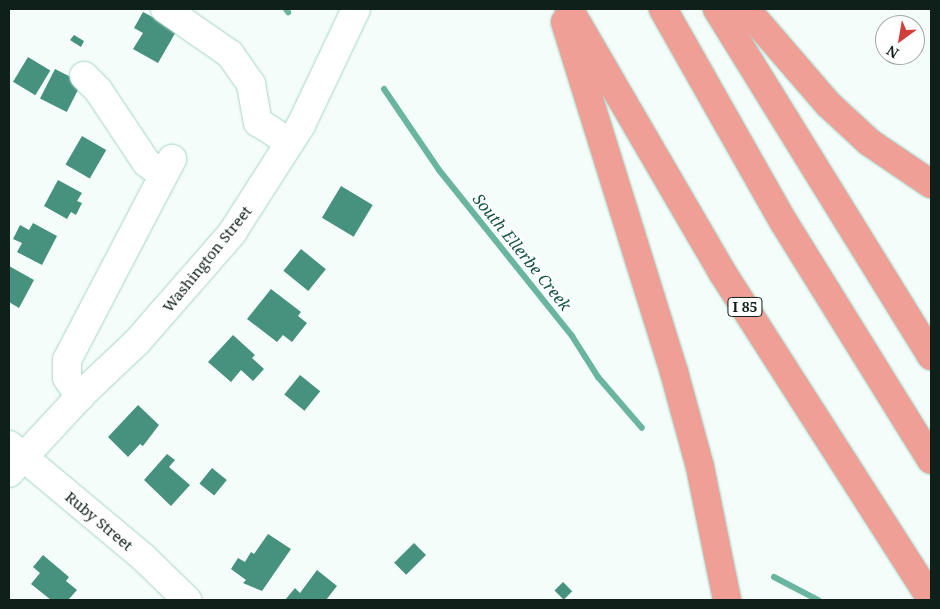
<!DOCTYPE html>
<html>
<head>
<meta charset="utf-8">
<style>
  body { margin:0 }
  #map { position:relative; width:940px; height:609px; overflow:hidden; background:#f4fdfa; font-family:"Noto Serif",serif }
  div>[style] { position:absolute }
  [style*='--x'] { left:calc(var(--x)*1px); top:calc(var(--y)*1px); width:calc(var(--w)*1px); rotate:calc(var(--a)*1deg) }
  .stream>* { height:6px; margin:-3px; padding:0 3px; transform-origin:3px; border-radius:3px; background:#69b5a0 }
  .building>* { inset:0; background:#46927f; transform-origin:0 0 }
  .roads { filter:drop-shadow(0 0 1px #a8d4c7) drop-shadow(0 0 1px #a8d4c7) }
  .minor>* { height:28px; margin:-14px; padding:0 14px; transform-origin:14px; border-radius:14px; background:#fff }
  .highway>* { height:28px; margin:-14px; padding:0 14px; transform-origin:14px; border-radius:14px; background:#f09f96 }
  span { translate:-50% -50%; white-space:nowrap; text-align:center; line-height:1.15; -webkit-text-stroke:4px #fff; paint-order:stroke }
  .shield-label span { padding:1px 4px; background:#fff; border:1px solid; border-radius:4px; -webkit-text-stroke-width:0 }
  .shield-label { font-size:14px; color:#0f201b; font-weight:700 }
  .street-label { font-size:15px; color:#0f201b }
  .water-label { font-size:16px; color:#165547; font-style:italic }
  .frame { position:absolute; inset:0; border:10px solid #0f201b; pointer-events:none }
  .north { position:absolute; left:875px; top:15px; width:50px; height:50px; box-sizing:border-box; background:#fff; border:1px solid #9fa6a4; border-radius:50%; rotate:212deg; font-size:14px; font-weight:700; line-height:20px; text-align:center; color:#0f201b }
  .north::after { content:''; display:block; margin:auto; width:18px; height:22px; background:#cf403c; clip-path:polygon(50% 0,100% 100%,50% 72%,0 100%) }
</style>
</head>
<body>
<div id="map">
  <div class="stream">
    <i style="--x:286;--y:9;--w:4;--a:56"></i>
    <i style="--x:384;--y:89;--w:98;--a:55.8"></i>
    <i style="--x:439;--y:170;--w:213;--a:51.3"></i>
    <i style="--x:572;--y:336;--w:49;--a:57.6"></i>
    <i style="--x:598;--y:377;--w:67;--a:49.2"></i>
    <i style="--x:774;--y:577;--w:50;--a:27.6"></i>
  </div>
  <div class="building">
    <i style="clip-path:polygon(143px 12px,177px 30px,158px 63px,133px 49px,143px 33px,134px 28px)"></i>
    <i style="clip-path:polygon(74px 35px,84px 41px,81px 47px,70px 40px)"></i>
    <i style="left:28px;top:57px;width:26px;height:29px;rotate:31deg"></i>
    <i style="left:55px;top:69px;width:30px;height:33px;rotate:27deg"></i>
    <i style="left:82px;top:136px;width:28px;height:33px;rotate:30deg"></i>
    <i style="clip-path:polygon(58px 180px,82px 193px,77px 201px,82px 203px,76px 215px,71px 212px,67px 219px,44px 206px)"></i>
    <i style="left:341px;top:186px;width:37px;height:37px;rotate:31deg"></i>
    <i style="clip-path:polygon(33px 223px,57px 236px,42px 265px,17px 252px,22px 243px,13px 239px,20px 225px,29px 230px)"></i>
    <i style="left:301px;top:249px;width:32px;height:28px;rotate:39deg"></i>
    <i style="clip-path:polygon(9px 266px,34px 280px,19px 308px,9px 302px)"></i>
    <i style="clip-path:polygon(271px 289px,301px 312px,298px 316px,307px 323px,292px 342px,283px 335px,277px 342px,247px 319px)"></i>
    <i style="clip-path:polygon(233px 335px,255px 355px,252px 358px,264px 369px,253px 381px,241px 370px,231px 382px,208px 362px)"></i>
    <i style="left:300px;top:375px;width:26px;height:25px;rotate:39deg"></i>
    <i style="clip-path:polygon(138px 405px,159px 425px,143px 446px,140px 444px,128px 457px,108px 437px)"></i>
    <i style="clip-path:polygon(167px 454px,175px 460px,169px 467px,190px 485px,171px 506px,144px 480px)"></i>
    <i style="left:212px;top:468px;width:19px;height:20px;rotate:39deg"></i>
    <i style="clip-path:polygon(268px 534px,291px 549px,262px 591px,243px 583px,246px 580px,231px 569px,238px 558px,245px 562px,251px 552px,254px 554px)"></i>
    <i style="left:414px;top:543px;width:17px;height:28px;rotate:45deg"></i>
    <i style="clip-path:polygon(43px 555px,69px 577px,66px 581px,77px 590px,68px 600px,51px 600px,31px 584px,40px 573px,33px 567px)"></i>
    <i style="clip-path:polygon(317px 570px,337px 586px,326px 600px,285px 600px,295px 588px,300px 593px)"></i>
    <i style="left:563px;top:582px;width:13px;height:12px;rotate:45deg"></i>
  </div>
  <div class="roads">
    <div class="minor">
      <i style="--x:165;--y:9;--w:79;--a:34.7"></i>
      <i style="--x:230;--y:54;--w:37;--a:55"></i>
      <i style="--x:251;--y:84;--w:39;--a:80"></i>
      <i style="--x:258;--y:122;--w:38;--a:33"></i>
      <i style="--x:84;--y:76;--w:20;--a:45"></i>
      <i style="--x:98;--y:90;--w:87;--a:56.3"></i>
      <i style="--x:146;--y:162;--w:22;--a:39"></i>
      <i style="--x:80;--y:397;--w:23;--a:-124"></i>
      <i style="--x:67;--y:378;--w:18;--a:-90"></i>
      <i style="--x:67;--y:360;--w:227;--a:-62.4"></i>
      <i style="--x:9;--y:445;--w:175;--a:39.9"></i>
      <i style="--x:143;--y:557;--w:62;--a:44.3"></i>
      <i style="--x:9;--y:473;--w:109;--a:-47.2"></i>
      <i style="--x:83;--y:393;--w:74;--a:-43.4"></i>
      <i style="--x:137;--y:342;--w:145;--a:-48.9"></i>
      <i style="--x:232;--y:233;--w:128;--a:-57.4"></i>
      <i style="--x:301;--y:125;--w:128;--a:-64.6"></i>
    </div>
    <div class="highway">
      <i style="--x:569;--y:9;--w:304;--a:59.8"></i>
      <i style="--x:722;--y:272;--w:388;--a:57.4"></i>
      <i style="--x:663;--y:9;--w:244;--a:60.5"></i>
      <i style="--x:783;--y:221;--w:281;--a:58.2"></i>
      <i style="--x:717;--y:9;--w:408;--a:58.3"></i>
      <i style="--x:746;--y:9;--w:125;--a:49.2"></i>
      <i style="--x:828;--y:104;--w:56;--a:42.8"></i>
      <i style="--x:869;--y:142;--w:75;--a:34.1"></i>
      <i style="--x:565;--y:22;--w:367;--a:72.7"></i>
      <i style="--x:674;--y:372;--w:98;--a:74.7"></i>
      <i style="--x:700;--y:467;--w:136;--a:78.5"></i>
    </div>
  </div>
  <div class="shield-label">
    <span style="left:745px;top:307px">I 85</span>
  </div>
  <div class="street-label">
    <span style="left:207px;top:259px;rotate:-51deg">Washington Street</span>
    <span style="left:99px;top:521px;rotate:40deg">Ruby Street</span>
  </div>
  <div class="water-label">
    <span style="left:522px;top:252px;rotate:51deg">South Ellerbe Creek</span>
  </div>
  <div class="frame"></div>
  <div class="north">N</div>
</div>
</body>
</html>
